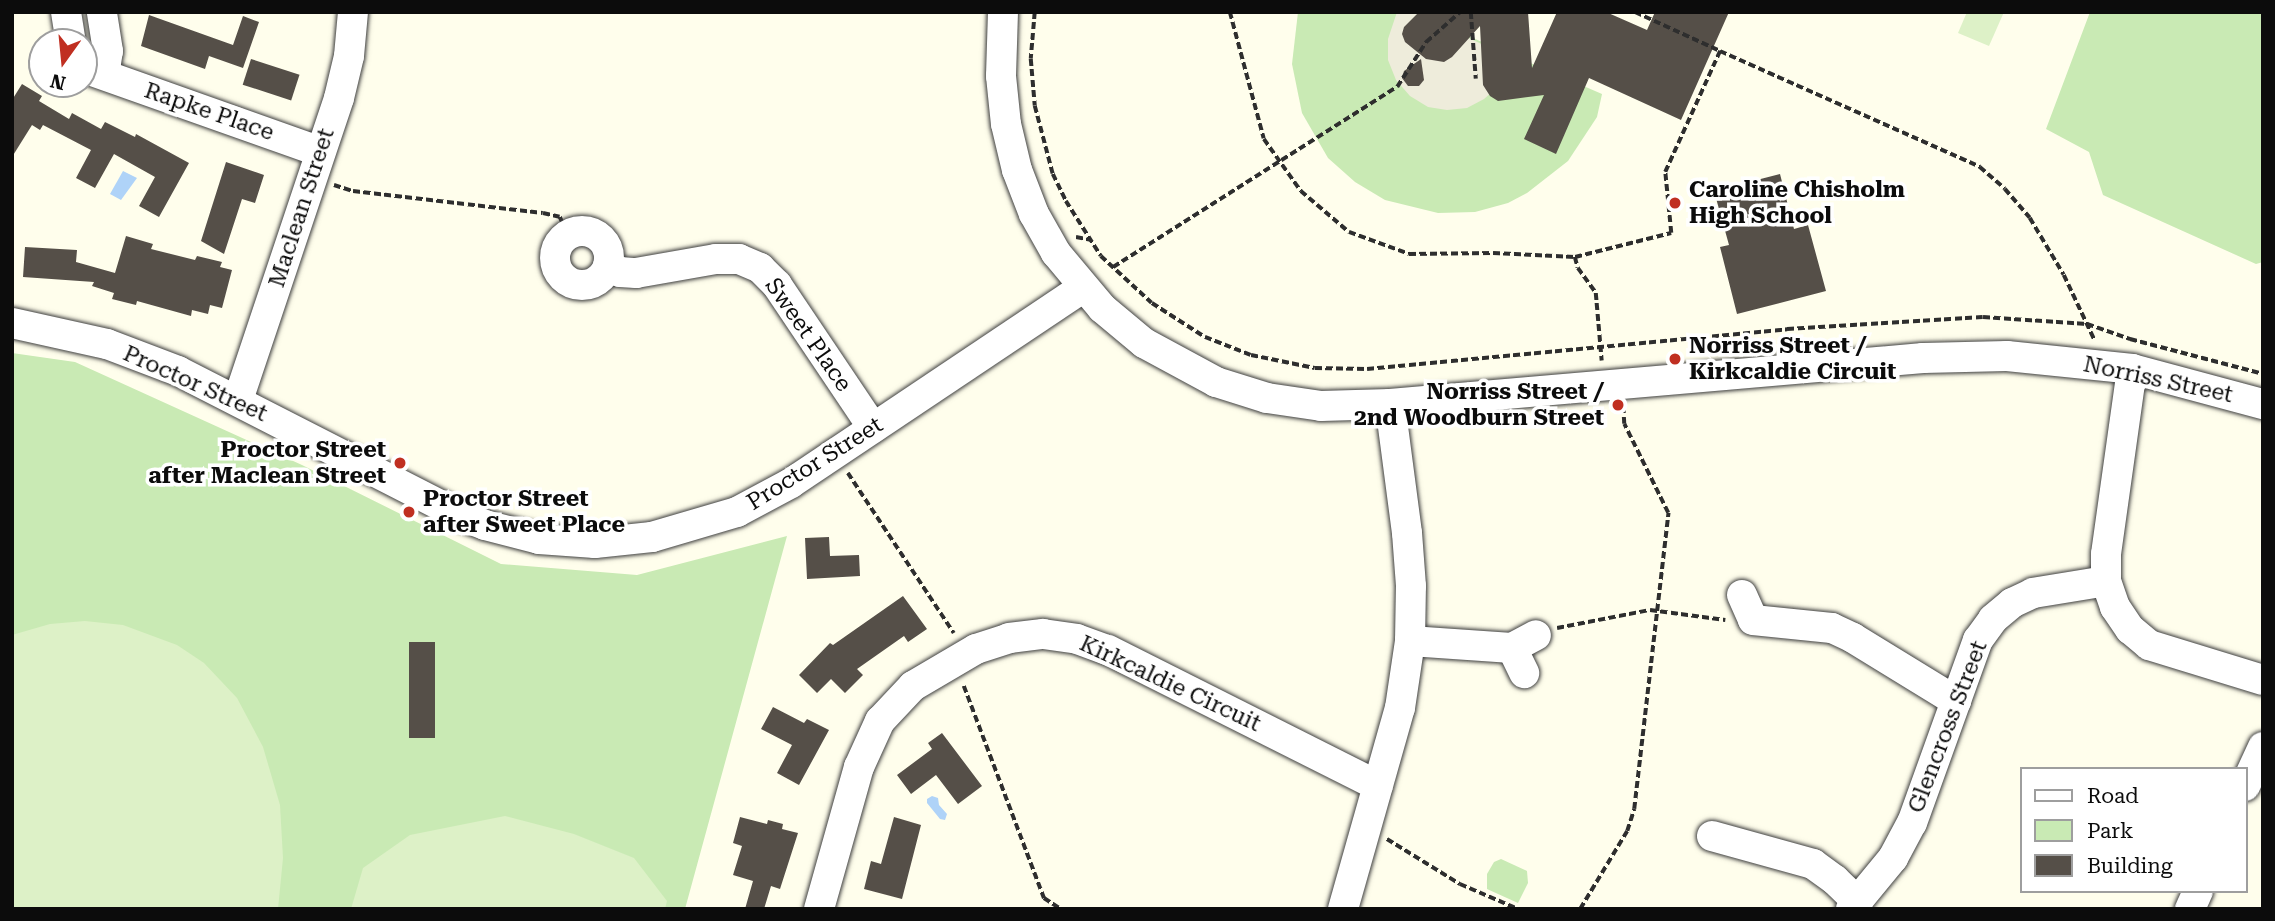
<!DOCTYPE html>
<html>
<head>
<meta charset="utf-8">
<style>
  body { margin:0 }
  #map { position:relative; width:2275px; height:921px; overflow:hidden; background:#fffeec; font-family:"Roboto Serif",serif }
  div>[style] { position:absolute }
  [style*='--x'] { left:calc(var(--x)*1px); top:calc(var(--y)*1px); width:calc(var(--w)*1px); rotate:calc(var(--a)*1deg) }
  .green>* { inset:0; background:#c9eab4 }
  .pitch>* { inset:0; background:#ddf1c7 }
  .plaza>* { inset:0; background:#eeecdb }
  .water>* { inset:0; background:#afd3f8 }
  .building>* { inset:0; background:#554f48; transform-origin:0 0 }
  .path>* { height:3.5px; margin-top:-1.75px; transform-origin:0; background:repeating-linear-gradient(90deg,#2e2e2e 0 7px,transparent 0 10.5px) }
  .roads { filter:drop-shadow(0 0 2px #3f3f3f) drop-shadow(0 0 2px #3f3f3f) }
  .minor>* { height:30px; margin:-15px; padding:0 15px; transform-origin:15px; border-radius:15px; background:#fff }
  .minor>.ring { margin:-15px; padding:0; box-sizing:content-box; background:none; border:30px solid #fff; border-radius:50% }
  .dots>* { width:19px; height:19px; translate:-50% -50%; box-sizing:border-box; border:4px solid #fff; border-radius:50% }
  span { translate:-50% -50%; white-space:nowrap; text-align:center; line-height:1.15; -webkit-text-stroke:7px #fff; paint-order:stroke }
  .street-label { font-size:23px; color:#0c0c0c }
  .poi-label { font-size:23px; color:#0c0c0c; font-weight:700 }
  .left { translate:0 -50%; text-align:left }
  .right { translate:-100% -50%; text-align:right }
  .frame { position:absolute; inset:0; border:14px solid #0c0c0c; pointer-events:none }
  .legend { position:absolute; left:2020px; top:767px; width:228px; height:126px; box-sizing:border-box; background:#fff; border:2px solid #9e9e9e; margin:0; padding:9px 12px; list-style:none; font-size:21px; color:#0c0c0c }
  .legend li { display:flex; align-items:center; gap:14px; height:35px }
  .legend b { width:35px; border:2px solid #9e9e9e }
  .north { position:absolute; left:28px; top:28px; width:70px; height:70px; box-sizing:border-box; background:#fff; border:2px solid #9e9e9e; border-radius:50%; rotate:195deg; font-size:19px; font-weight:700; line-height:28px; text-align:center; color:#0c0c0c }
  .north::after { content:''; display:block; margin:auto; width:24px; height:32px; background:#c02f21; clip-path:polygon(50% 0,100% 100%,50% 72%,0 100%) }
</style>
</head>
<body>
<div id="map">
  <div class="green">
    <i style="clip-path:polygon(1298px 12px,1413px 12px,1602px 94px,1597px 117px,1568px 161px,1527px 193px,1508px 203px,1475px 212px,1438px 213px,1385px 200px,1355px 182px,1328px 158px,1302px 113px,1292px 64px)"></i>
    <i style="clip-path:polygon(2090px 12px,2263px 12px,2263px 262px,2256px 264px,2103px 195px,2089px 152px,2046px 129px)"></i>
    <i style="clip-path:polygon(12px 353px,75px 362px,302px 465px,501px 564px,637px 575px,787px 536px,685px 909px,12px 909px)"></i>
    <i style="clip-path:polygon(1501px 859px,1527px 871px,1528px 883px,1518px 903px,1487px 889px,1487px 874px,1494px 862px)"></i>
  </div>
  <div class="pitch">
    <i style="clip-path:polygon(1967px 12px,2004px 12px,1989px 46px,1958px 33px)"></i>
    <i style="clip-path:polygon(85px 621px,123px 625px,177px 645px,204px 663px,237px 698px,263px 747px,280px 805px,283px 858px,278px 909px,12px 909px,12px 635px,50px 624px)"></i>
    <i style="clip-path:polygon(505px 816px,574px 834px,634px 858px,667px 901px,665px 909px,351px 909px,363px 868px,410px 835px)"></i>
  </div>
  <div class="plaza">
    <i style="clip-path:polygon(1397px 12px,1412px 12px,1512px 58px,1499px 86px,1484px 99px,1467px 108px,1447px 110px,1428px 107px,1410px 96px,1396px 80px,1388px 60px,1388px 39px)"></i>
  </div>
  <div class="water">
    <i style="clip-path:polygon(123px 171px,137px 178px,121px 200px,110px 194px)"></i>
    <i style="clip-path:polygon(932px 796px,938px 798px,939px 805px,947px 814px,945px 820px,940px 819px,927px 803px,927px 799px)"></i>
  </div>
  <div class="building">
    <i style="clip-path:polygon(1419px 12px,1528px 12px,1532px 68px,1557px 12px,1606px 12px,1647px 30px,1655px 12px,1729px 12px,1681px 120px,1589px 78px,1556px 154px,1524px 139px,1544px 95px,1498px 101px,1490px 96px,1483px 85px,1480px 26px,1452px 57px,1444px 62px,1426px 59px,1405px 42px,1402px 34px,1404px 27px)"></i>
    <i style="clip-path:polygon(149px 15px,233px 45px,243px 16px,259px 22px,243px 68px,209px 56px,205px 69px,141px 46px)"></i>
    <i style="left:251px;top:59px;width:51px;height:27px;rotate:18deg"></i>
    <i style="clip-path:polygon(1421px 59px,1424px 80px,1419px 86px,1408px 86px,1402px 78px,1404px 71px)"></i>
    <i style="clip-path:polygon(22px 84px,42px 96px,39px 101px,69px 119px,72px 113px,101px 129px,105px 122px,135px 137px,136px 134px,189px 163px,159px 217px,139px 206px,155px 177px,114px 154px,95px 188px,76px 178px,91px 150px,43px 125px,40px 130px,32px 125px,12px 157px,12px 100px)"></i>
    <i style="clip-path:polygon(226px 162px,264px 175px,255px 203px,242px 199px,224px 254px,201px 241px)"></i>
    <i style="clip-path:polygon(1780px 174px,1794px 229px,1808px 225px,1826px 291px,1737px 314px,1720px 247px,1729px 245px,1714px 191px)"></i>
    <i style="clip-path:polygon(126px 236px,153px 244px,151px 249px,195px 260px,197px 256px,222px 262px,220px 267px,232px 270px,222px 308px,210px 305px,208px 314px,192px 310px,191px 316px,137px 301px,136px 305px,112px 299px,114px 293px,92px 286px,94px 282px,23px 277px,25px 247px,77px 250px,76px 262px,115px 273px)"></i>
    <i style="clip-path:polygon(829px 537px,830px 556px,859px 555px,860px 576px,807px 579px,805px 538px)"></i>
    <i style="clip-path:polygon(903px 596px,927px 629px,908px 642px,904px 636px,857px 669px,863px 675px,845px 693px,831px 679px,817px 693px,799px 675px,830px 643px,833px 645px)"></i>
    <i style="left:409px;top:642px;width:26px;height:96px"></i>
    <i style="clip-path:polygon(773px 707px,804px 723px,807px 719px,829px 730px,799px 785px,777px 773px,792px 745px,761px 729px)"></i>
    <i style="clip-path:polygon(942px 733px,982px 786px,958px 804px,936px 775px,911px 794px,897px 775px,932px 749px,928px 743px)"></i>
    <i style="clip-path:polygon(740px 817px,767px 824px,768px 820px,783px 824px,782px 829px,798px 833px,780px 889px,771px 886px,764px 909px,745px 909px,753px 881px,733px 875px,742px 846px,733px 843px)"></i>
    <i style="clip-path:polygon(894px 817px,921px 825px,902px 899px,864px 889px,871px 861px,881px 864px)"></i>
  </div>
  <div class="path">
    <i style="--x:1035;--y:12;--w:47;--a:94.9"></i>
    <i style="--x:1031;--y:59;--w:47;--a:85.1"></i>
    <i style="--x:1035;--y:106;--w:70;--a:75.2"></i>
    <i style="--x:1053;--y:174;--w:30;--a:64"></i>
    <i style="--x:1066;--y:201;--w:65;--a:57.5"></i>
    <i style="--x:1101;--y:256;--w:69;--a:42.7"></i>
    <i style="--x:1152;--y:303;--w:63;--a:32.7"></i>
    <i style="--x:1205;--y:337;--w:49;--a:21.4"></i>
    <i style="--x:1251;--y:355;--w:65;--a:11.5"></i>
    <i style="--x:1315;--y:368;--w:52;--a:1.1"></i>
    <i style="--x:1367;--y:369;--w:422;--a:-5.4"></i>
    <i style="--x:1787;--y:329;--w:196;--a:-3.5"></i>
    <i style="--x:1983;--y:317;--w:104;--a:3.9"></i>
    <i style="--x:2087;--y:324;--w:46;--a:19.2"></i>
    <i style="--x:2130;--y:339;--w:138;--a:14.7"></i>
    <i style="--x:1230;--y:12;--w:131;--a:75"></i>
    <i style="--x:1264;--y:139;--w:64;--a:54.6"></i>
    <i style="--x:1301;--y:191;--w:63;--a:40.5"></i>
    <i style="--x:1349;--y:232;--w:64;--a:20.1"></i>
    <i style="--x:1409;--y:254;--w:84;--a:-0.7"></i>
    <i style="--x:1493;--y:253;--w:82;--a:2.8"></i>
    <i style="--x:1575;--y:257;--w:11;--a:75"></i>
    <i style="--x:1578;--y:268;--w:31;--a:54"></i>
    <i style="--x:1596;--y:293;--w:68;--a:85"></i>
    <i style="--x:1471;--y:12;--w:67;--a:85.7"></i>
    <i style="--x:1635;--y:12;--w:94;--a:24.6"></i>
    <i style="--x:334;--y:185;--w:20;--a:18"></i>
    <i style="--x:353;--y:191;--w:191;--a:6.6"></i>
    <i style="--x:543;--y:213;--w:17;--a:13"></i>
    <i style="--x:560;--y:217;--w:20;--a:66"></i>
    <i style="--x:1076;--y:237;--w:15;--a:11"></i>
    <i style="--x:1575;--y:257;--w:99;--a:-14"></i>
    <i style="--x:1671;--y:233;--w:61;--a:-95.6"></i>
    <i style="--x:1665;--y:172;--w:133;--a:-65.6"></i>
    <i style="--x:1720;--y:51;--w:285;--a:24"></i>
    <i style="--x:1980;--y:167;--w:33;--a:41"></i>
    <i style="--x:2005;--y:189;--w:38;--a:49"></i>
    <i style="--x:2030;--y:218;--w:66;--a:59.2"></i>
    <i style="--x:2064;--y:275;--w:73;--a:64.8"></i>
    <i style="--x:1113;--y:267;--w:336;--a:-32.4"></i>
    <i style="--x:1397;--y:87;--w:54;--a:-57.2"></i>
    <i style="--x:1426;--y:42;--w:45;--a:-41.4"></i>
    <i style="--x:848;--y:473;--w:192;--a:56.5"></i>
    <i style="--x:1557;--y:628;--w:95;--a:-11"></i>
    <i style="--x:1650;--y:610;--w:76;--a:7.6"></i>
    <i style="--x:964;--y:686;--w:227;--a:69.3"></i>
    <i style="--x:1044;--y:898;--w:20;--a:33"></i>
    <i style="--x:1387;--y:839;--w:86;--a:31.7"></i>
    <i style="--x:1460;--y:884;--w:63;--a:23.3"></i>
    <i style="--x:1580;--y:909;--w:91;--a:-58.9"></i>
    <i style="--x:1627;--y:831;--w:23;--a:-72"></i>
    <i style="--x:1634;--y:809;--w:298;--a:-83.4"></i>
    <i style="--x:1668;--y:513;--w:99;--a:-116.3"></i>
    <i style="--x:1624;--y:424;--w:18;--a:-93"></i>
  </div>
  <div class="roads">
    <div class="minor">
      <i style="--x:66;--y:12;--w:30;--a:81"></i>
      <i style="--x:1003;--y:12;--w:64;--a:91.8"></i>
      <i style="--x:1001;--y:76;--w:48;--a:84.1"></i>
      <i style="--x:1006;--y:124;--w:47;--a:76.6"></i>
      <i style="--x:1017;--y:170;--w:47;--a:68.9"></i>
      <i style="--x:1034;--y:214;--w:45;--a:60.6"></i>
      <i style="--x:1056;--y:253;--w:72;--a:50.1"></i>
      <i style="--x:1102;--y:308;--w:55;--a:39.8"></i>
      <i style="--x:1144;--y:343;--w:82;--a:28.4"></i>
      <i style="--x:1216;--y:382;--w:53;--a:17.4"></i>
      <i style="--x:1267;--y:398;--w:55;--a:8.4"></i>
      <i style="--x:1321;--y:406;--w:69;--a:-1.7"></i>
      <i style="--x:1390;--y:404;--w:535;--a:-4.93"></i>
      <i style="--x:1923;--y:358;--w:84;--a:-1.4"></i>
      <i style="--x:2007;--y:356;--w:126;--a:5.9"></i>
      <i style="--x:2132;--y:369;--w:136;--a:15"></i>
      <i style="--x:84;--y:68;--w:251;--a:19.5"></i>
      <i style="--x:98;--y:71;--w:11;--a:-45"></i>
      <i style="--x:106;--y:63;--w:12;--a:-81"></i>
      <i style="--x:108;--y:51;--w:39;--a:-99"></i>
      <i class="ring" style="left:555px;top:231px;width:24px;height:24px"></i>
      <i style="--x:608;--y:266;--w:13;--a:27"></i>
      <i style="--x:620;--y:272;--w:16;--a:4"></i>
      <i style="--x:636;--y:273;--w:81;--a:-9.9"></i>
      <i style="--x:716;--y:259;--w:23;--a:0"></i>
      <i style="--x:739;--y:259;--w:23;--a:23"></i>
      <i style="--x:760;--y:268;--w:24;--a:45"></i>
      <i style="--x:777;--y:285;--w:172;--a:56.1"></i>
      <i style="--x:12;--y:323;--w:97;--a:12.5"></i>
      <i style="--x:107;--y:344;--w:76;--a:20.8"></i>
      <i style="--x:178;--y:371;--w:316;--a:27.1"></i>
      <i style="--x:459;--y:515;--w:28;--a:21"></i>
      <i style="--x:485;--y:525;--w:56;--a:14.5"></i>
      <i style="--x:539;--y:539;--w:56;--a:4.1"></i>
      <i style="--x:595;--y:543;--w:57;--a:-6"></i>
      <i style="--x:652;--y:537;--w:89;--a:-16.4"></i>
      <i style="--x:737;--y:512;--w:61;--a:-28.2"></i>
      <i style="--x:791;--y:483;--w:350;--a:-33.8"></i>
      <i style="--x:2132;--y:369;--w:187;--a:98"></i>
      <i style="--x:2106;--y:554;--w:27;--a:90"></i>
      <i style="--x:2106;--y:581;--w:28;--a:71"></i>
      <i style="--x:2115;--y:607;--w:27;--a:56"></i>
      <i style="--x:2130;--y:629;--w:25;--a:40"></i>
      <i style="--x:2149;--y:645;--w:119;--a:17.1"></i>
      <i style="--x:238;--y:400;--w:318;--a:-71.5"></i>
      <i style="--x:339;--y:98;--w:43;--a:-76.6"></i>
      <i style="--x:349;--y:56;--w:44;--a:-84.8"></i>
      <i style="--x:1742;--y:595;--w:27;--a:66"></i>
      <i style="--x:1753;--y:620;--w:79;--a:5.8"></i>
      <i style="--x:1832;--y:628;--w:23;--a:25"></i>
      <i style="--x:1853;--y:638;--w:121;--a:31.5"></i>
      <i style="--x:1410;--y:641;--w:102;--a:3.9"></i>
      <i style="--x:1512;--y:648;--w:27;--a:-28"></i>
      <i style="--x:1512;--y:648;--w:28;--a:64"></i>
      <i style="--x:2245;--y:786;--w:43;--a:-65.2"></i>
      <i style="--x:1712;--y:836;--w:105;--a:15.5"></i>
      <i style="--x:1813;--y:864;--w:27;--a:36"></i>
      <i style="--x:1835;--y:880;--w:32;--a:44"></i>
      <i style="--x:819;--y:909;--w:148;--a:-74.3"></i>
      <i style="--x:859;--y:767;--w:51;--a:-65.5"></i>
      <i style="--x:880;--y:721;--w:48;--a:-46.7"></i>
      <i style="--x:913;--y:686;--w:73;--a:-30.4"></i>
      <i style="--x:976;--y:649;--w:35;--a:-18"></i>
      <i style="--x:1009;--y:638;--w:34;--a:-7"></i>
      <i style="--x:1043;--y:634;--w:34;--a:8"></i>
      <i style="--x:1077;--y:639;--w:33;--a:20"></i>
      <i style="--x:1108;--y:650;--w:302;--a:26.7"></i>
      <i style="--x:1343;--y:909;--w:209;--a:-74.2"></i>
      <i style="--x:1400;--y:708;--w:68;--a:-81.5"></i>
      <i style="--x:1410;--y:641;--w:55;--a:-89"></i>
      <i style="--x:1411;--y:586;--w:53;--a:-94.3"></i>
      <i style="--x:1407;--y:533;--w:130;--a:-97.5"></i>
      <i style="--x:1851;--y:909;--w:66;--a:-50.5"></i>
      <i style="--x:1893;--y:858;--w:40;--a:-62"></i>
      <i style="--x:1912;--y:823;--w:195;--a:-70.2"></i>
      <i style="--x:1978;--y:640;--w:26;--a:-54"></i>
      <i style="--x:1993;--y:619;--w:25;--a:-40"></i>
      <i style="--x:2012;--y:603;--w:23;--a:-25"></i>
      <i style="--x:2033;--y:593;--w:74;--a:-9.3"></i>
      <i style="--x:2190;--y:909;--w:20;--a:-66"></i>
    </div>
  </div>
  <div class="dots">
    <i style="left:1675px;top:203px;background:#c02f21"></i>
    <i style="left:1675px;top:359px;background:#c02f21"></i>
    <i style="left:1618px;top:405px;background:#c02f21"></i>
    <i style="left:400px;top:463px;background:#c02f21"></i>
    <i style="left:409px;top:512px;background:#c02f21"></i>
  </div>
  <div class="street-label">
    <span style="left:209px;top:112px;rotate:19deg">Rapke Place</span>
    <span style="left:302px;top:208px;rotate:-72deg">Maclean Street</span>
    <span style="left:808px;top:335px;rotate:55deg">Sweet Place</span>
    <span style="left:2158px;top:380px;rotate:12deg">Norriss Street</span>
    <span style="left:195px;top:384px;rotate:24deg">Proctor Street</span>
    <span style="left:815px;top:464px;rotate:-32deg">Proctor Street</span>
    <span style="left:1170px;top:684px;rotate:25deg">Kirkcaldie Circuit</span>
    <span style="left:1948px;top:727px;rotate:-69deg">Glencross Street</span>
  </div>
  <div class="poi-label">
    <span class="left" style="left:1689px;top:203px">Caroline Chisholm<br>High School</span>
    <span class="left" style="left:1689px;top:359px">Norriss Street /<br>Kirkcaldie Circuit</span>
    <span class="right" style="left:1604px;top:405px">Norriss Street /<br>2nd Woodburn Street</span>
    <span class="right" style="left:386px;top:463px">Proctor Street<br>after Maclean Street</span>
    <span class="left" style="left:423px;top:512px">Proctor Street<br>after Sweet Place</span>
  </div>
  <div class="frame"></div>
  <ul class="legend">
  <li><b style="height:9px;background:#fff"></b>Road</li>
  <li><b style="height:19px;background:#c9eab4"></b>Park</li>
  <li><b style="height:19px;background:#554f48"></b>Building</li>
  </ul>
  <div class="north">N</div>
</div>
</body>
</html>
